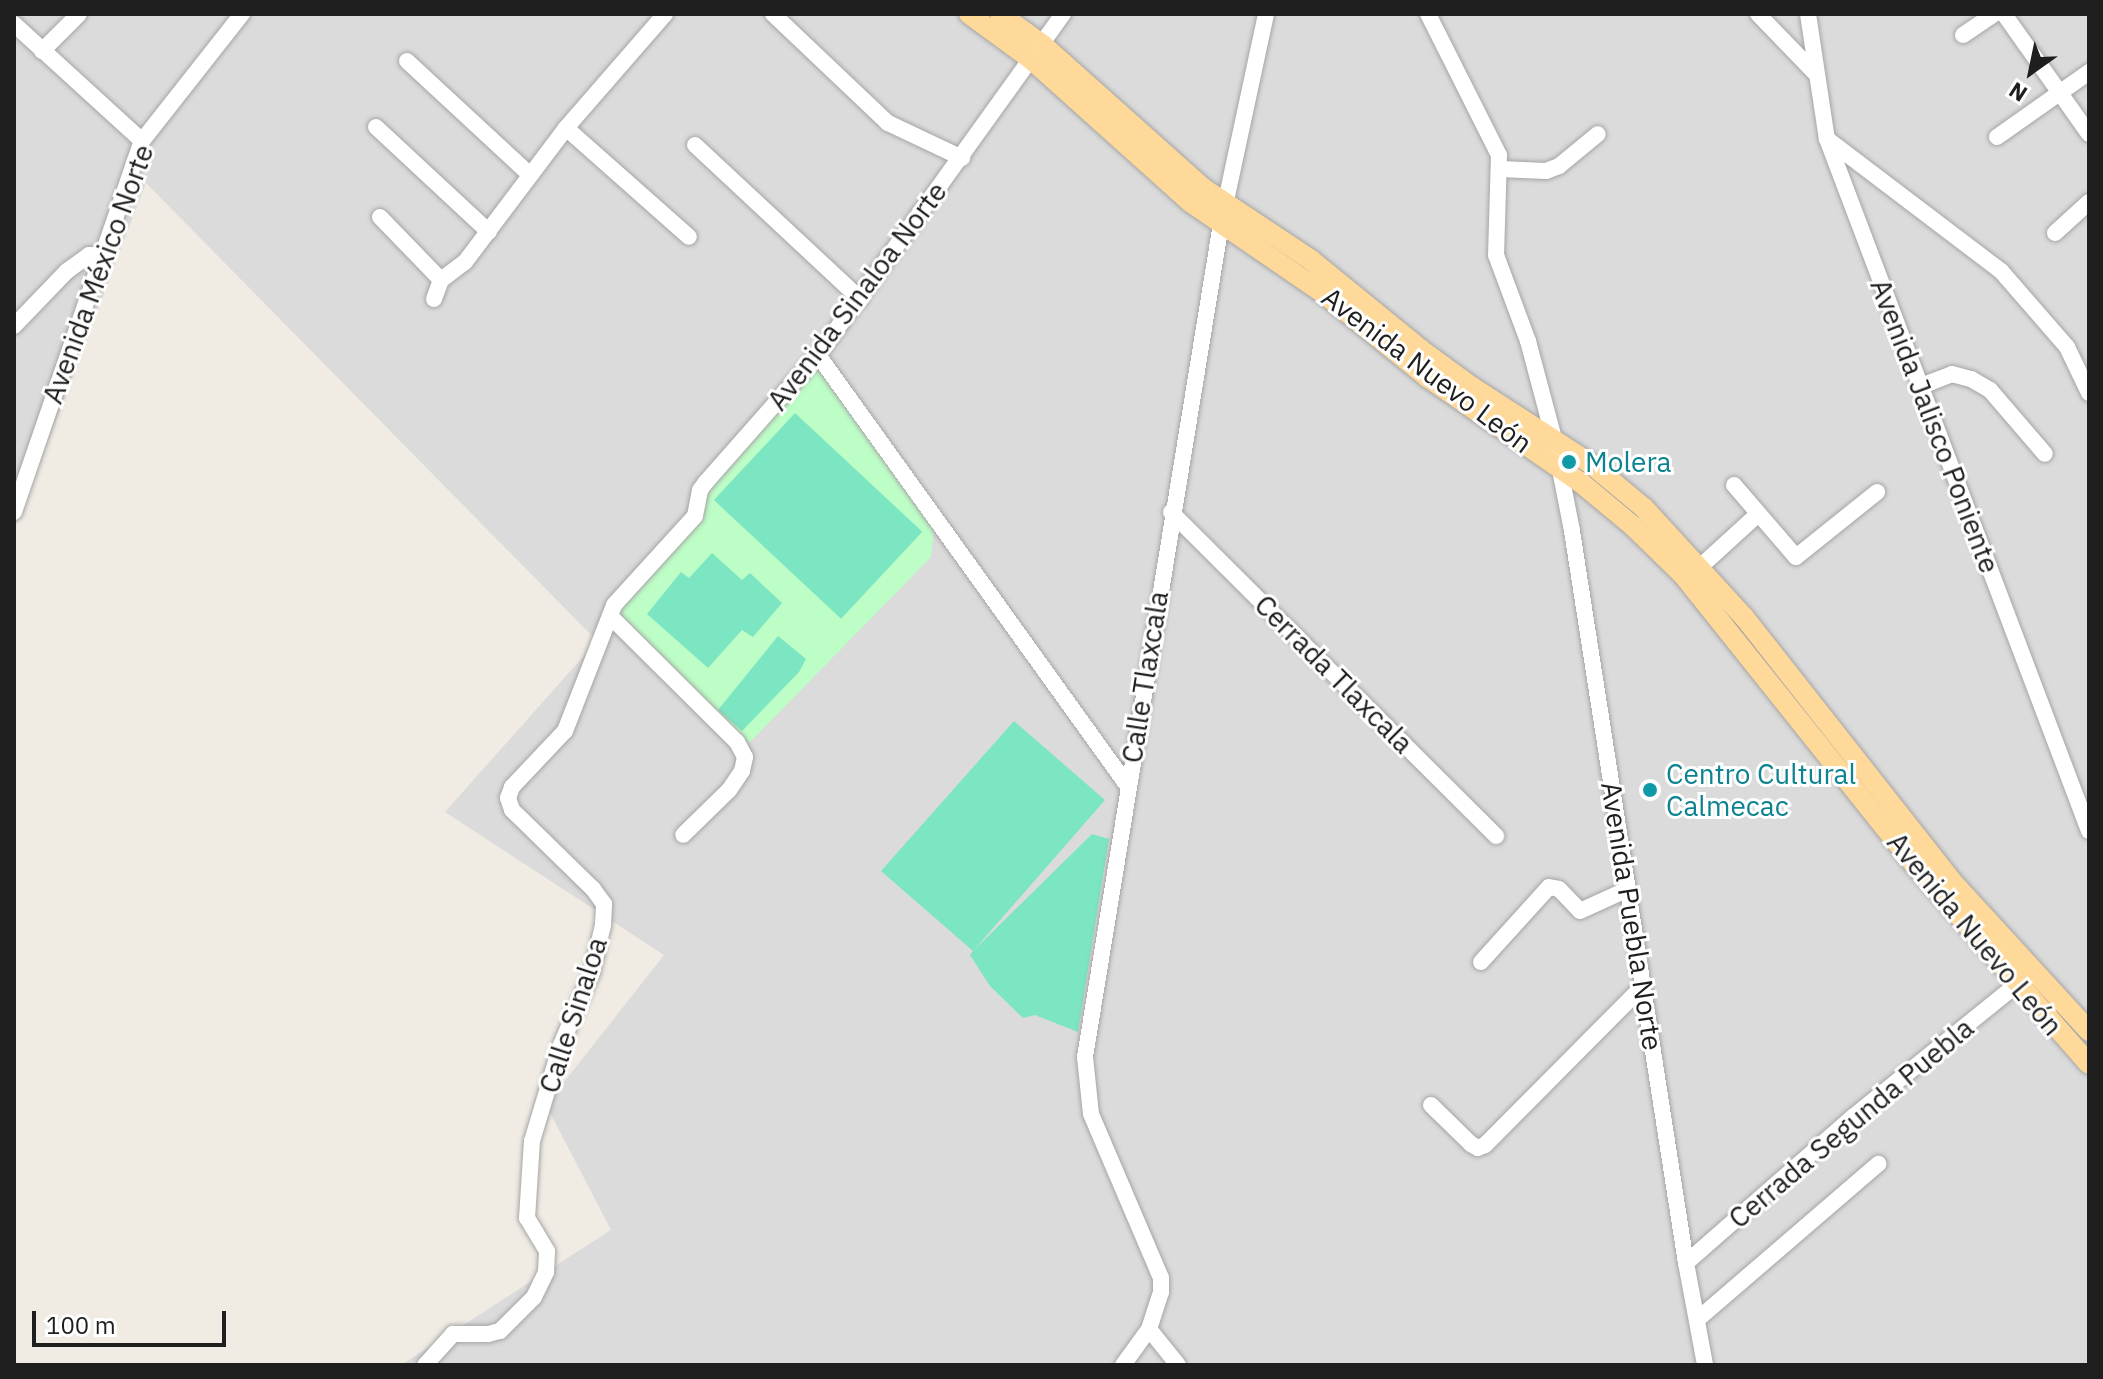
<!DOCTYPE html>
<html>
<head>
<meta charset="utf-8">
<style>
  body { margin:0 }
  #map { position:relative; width:2103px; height:1379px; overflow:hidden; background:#f0ece3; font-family:"IBM Plex Sans",sans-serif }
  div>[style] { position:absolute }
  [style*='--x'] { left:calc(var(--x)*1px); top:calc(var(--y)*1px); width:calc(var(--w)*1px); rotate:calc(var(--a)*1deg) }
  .residential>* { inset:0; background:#dcdbdb }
  .park>* { inset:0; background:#bdfdc6 }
  .pitch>* { inset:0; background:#7ce5c2; transform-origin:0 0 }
  .roads { filter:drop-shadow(0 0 2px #a5a5a5) drop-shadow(0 0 2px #a5a5a5) }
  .minor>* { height:16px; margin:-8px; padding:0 8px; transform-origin:8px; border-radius:8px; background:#fff }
  .major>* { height:20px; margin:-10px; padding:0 10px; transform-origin:10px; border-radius:10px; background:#ffd999 }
  .dots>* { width:22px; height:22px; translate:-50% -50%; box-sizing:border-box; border:4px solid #fff; border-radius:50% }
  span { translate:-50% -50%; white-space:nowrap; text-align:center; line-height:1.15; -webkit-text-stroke:6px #fff; paint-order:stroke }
  .street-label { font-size:28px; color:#1e1e1e }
  .culture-label { font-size:28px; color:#0d838f }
  .left { translate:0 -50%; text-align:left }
  .frame { position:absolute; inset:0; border:16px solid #1e1e1e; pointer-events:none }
  .north { position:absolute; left:1991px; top:32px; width:80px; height:80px; -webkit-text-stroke:6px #fff; paint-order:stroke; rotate:213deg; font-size:22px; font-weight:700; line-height:32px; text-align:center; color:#1e1e1e }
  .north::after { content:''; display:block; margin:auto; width:28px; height:36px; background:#1e1e1e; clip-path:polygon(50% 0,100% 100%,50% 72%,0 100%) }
  .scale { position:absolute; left:32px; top:1311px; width:194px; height:36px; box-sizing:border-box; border:4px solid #1e1e1e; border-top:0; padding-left:10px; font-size:24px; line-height:28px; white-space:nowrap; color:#1e1e1e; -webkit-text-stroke:6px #fff; paint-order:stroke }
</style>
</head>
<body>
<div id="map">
  <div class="residential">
    <i style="clip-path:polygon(14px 14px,2089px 14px,2089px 1365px,401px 1365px,611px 1230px,546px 1105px,664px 955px,445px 812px,597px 641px,146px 183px,14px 530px)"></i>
  </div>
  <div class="park">
    <i style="clip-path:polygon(818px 365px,934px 525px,931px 557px,749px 743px,615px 611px,699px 500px)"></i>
  </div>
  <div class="pitch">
    <i style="left:795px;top:413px;width:174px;height:119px;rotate:43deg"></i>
    <i style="clip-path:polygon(712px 553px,742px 580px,750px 573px,782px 603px,753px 637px,742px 630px,708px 668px,647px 614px,681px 572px,689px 578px)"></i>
    <i style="clip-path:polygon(778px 636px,806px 659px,799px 672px,742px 731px,718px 710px)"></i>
    <i style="clip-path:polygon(1014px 721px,1105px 800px,974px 950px,1092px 834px,1109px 839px,1078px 1032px,1035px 1015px,1023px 1018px,990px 986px,970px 955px,973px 951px,881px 871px)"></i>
  </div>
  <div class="roads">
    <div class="minor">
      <i style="--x:773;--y:14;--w:158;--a:43.5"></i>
      <i style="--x:888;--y:123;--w:82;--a:25.3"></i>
      <i style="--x:1428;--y:14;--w:158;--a:63.3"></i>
      <i style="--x:1499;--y:155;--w:100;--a:91.7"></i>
      <i style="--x:1496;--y:255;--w:92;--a:69.6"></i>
      <i style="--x:1528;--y:341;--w:101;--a:75.1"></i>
      <i style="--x:1554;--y:439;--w:94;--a:78.9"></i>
      <i style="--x:1572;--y:531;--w:741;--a:81.15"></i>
      <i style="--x:1686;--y:1263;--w:104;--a:79.4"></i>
      <i style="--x:1758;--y:14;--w:81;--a:46"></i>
      <i style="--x:1808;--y:14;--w:126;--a:81.4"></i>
      <i style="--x:1827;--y:139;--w:740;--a:69.26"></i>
      <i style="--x:2004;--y:14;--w:147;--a:54.7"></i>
      <i style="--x:14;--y:24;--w:173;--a:42.4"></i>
      <i style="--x:1963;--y:35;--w:37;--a:-34"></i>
      <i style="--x:42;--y:51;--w:52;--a:-45"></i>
      <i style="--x:407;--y:61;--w:168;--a:42.8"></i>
      <i style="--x:376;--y:127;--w:154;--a:42.9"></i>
      <i style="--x:566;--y:128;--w:164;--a:41.5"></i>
      <i style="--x:1997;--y:137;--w:113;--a:-35.2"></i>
      <i style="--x:1827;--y:139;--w:218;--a:37.2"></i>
      <i style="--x:2001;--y:271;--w:101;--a:49"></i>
      <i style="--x:2067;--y:347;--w:51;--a:64.4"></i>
      <i style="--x:695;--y:145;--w:226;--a:43"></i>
      <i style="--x:1500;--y:169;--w:46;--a:2.5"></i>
      <i style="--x:1546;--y:171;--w:14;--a:-21"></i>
      <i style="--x:1559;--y:166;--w:50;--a:-39.4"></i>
      <i style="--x:380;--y:217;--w:88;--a:45.9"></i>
      <i style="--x:2055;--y:233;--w:46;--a:-42.4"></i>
      <i style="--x:434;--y:299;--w:20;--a:-70"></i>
      <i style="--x:441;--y:280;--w:30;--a:-37"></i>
      <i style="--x:465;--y:262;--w:168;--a:-53"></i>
      <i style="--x:566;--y:128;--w:151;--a:-49"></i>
      <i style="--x:14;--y:326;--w:76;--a:-46.1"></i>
      <i style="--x:67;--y:271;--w:27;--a:-36"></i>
      <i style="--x:89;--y:255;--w:13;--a:0"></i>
      <i style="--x:818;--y:355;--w:530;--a:54.3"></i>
      <i style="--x:1921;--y:386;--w:33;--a:-21"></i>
      <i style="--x:1952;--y:374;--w:20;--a:15"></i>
      <i style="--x:1971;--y:379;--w:22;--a:30"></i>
      <i style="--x:1990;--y:390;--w:84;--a:49.3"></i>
      <i style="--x:1734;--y:485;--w:95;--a:49.3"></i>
      <i style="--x:1796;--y:557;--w:104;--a:-38.7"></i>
      <i style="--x:14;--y:512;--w:392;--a:-71"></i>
      <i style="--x:142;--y:141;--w:162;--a:-51.8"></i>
      <i style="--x:1171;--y:512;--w:459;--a:44.9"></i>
      <i style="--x:1700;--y:567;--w:79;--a:-42.4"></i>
      <i style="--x:610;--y:616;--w:179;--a:44.8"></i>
      <i style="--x:737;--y:742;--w:17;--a:62"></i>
      <i style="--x:745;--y:757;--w:14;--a:102"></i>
      <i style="--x:742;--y:771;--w:23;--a:124"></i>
      <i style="--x:729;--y:790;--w:64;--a:135.6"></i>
      <i style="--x:1481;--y:962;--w:101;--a:-47.8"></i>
      <i style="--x:1549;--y:887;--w:10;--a:11"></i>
      <i style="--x:1559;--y:889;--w:30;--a:46"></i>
      <i style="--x:1580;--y:911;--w:53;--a:-24.6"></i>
      <i style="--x:1431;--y:1105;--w:56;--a:44.3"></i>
      <i style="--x:1471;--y:1144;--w:8;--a:30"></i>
      <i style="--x:1478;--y:1148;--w:8;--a:-23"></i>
      <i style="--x:1485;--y:1145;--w:224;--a:-45.2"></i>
      <i style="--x:1686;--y:1263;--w:222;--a:-41.2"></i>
      <i style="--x:1853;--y:1117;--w:211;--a:-39"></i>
      <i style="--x:1698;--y:1319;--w:238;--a:-40.7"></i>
      <i style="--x:1149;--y:1329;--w:46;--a:51.1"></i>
      <i style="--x:425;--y:1365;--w:42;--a:-47.9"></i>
      <i style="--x:453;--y:1334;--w:35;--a:0"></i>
      <i style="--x:488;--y:1334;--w:12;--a:-14"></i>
      <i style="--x:500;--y:1331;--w:48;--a:-45"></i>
      <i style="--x:534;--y:1297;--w:28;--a:-64"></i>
      <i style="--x:546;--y:1272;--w:21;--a:-87"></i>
      <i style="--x:547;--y:1251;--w:39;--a:-121"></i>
      <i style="--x:527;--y:1218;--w:77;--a:-86.3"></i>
      <i style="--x:532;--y:1141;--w:100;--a:-73.2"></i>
      <i style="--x:561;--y:1045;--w:79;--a:-67"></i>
      <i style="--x:592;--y:972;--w:48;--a:-76.8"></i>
      <i style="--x:603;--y:925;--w:21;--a:-87"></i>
      <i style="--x:604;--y:904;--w:19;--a:-126"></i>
      <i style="--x:593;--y:889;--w:113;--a:-135.7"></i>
      <i style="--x:512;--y:810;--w:13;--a:-108"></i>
      <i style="--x:508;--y:798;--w:12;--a:-70"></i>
      <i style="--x:512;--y:787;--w:77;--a:-46.6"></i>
      <i style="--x:565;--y:731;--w:135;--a:-68.7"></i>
      <i style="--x:614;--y:605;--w:120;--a:-47.7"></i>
      <i style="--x:695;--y:516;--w:26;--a:-79"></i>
      <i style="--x:700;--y:490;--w:10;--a:-53"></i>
      <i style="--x:706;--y:482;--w:169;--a:-48.6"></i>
      <i style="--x:818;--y:355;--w:420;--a:-54.3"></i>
      <i style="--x:1123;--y:1365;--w:44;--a:-54.2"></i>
      <i style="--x:1149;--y:1329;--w:39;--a:-72"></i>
      <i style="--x:1161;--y:1292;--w:14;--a:-90"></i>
      <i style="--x:1161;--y:1278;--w:178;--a:-113.1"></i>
      <i style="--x:1091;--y:1114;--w:57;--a:-96"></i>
      <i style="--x:1085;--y:1057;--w:844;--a:-80.73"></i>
      <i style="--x:1221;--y:224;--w:215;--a:-77.9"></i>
    </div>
    <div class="major">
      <i style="--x:969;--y:14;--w:78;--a:36.1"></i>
      <i style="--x:1032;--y:60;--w:212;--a:41.9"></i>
      <i style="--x:1190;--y:202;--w:161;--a:34.4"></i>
      <i style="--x:1323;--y:293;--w:134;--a:38.9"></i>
      <i style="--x:1427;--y:377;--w:186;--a:34.5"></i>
      <i style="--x:1580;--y:482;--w:69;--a:39.7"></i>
      <i style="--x:1633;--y:526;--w:71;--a:44.4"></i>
      <i style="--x:1684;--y:576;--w:367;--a:51.4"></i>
      <i style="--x:1913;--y:863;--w:267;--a:48.8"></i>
      <i style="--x:1000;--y:14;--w:53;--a:35.8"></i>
      <i style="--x:1043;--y:45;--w:215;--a:41.8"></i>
      <i style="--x:1203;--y:188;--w:130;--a:33.7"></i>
      <i style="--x:1311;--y:260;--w:141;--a:39.2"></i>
      <i style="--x:1420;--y:349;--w:64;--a:36.2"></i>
      <i style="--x:1472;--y:387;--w:142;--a:32.9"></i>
      <i style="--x:1591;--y:464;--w:69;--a:39.7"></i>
      <i style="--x:1644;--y:508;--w:148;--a:47.5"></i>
      <i style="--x:1744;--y:617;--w:342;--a:51.8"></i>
      <i style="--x:1956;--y:886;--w:197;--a:47.5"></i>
    </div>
  </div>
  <div class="dots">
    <i style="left:1569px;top:462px;background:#0f9aa8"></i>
    <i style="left:1650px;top:790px;background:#0f9aa8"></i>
  </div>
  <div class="street-label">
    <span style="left:98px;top:274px;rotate:-70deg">Avenida México Norte</span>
    <span style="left:857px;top:296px;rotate:-53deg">Avenida Sinaloa Norte</span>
    <span style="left:1427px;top:370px;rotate:37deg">Avenida Nuevo León</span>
    <span style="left:1935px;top:426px;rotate:69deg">Avenida Jalisco Poniente</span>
    <span style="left:1334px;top:674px;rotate:45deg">Cerrada Tlaxcala</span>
    <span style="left:1145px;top:677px;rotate:-81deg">Calle Tlaxcala</span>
    <span style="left:1632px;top:916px;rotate:81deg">Avenida Puebla Norte</span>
    <span style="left:1975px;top:934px;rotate:50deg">Avenida Nuevo León</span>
    <span style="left:573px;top:1015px;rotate:-72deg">Calle Sinaloa</span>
    <span style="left:1851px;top:1123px;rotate:-40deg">Cerrada Segunda Puebla</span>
  </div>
  <div class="culture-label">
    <span class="left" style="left:1585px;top:462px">Molera</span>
    <span class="left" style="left:1666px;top:790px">Centro Cultural<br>Calmecac</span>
  </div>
  <div class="frame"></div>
  <div class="north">N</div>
  <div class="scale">100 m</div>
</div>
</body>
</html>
